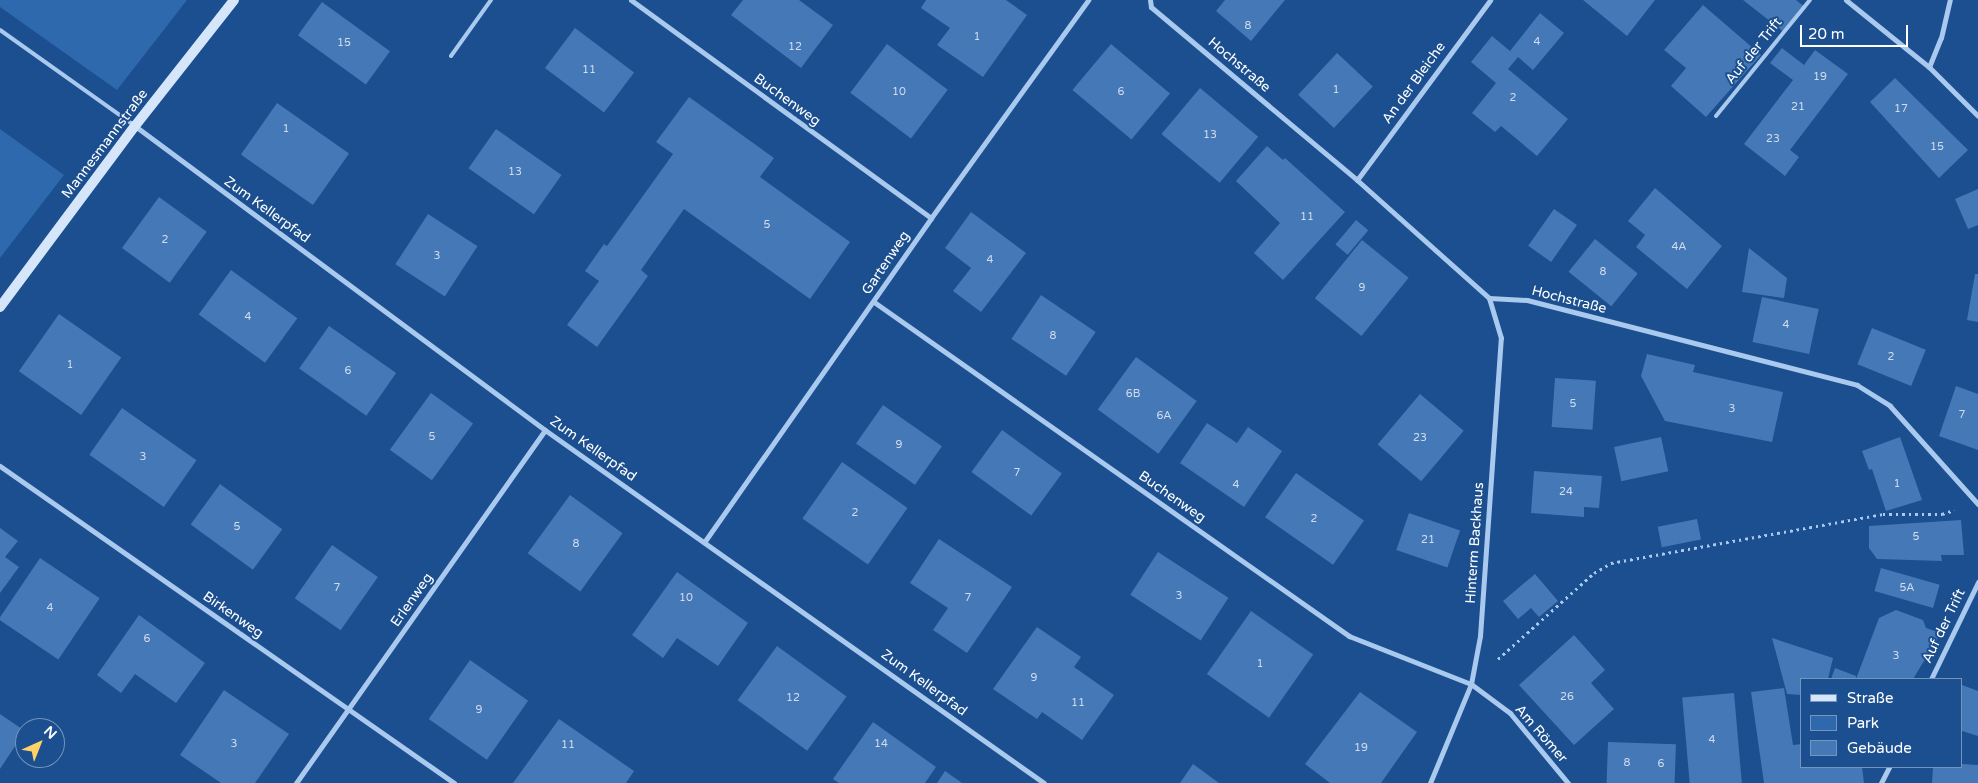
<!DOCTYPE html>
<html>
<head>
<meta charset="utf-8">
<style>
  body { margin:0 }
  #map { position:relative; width:1978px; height:783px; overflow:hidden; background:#1b4f8f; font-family:"Varela Round",sans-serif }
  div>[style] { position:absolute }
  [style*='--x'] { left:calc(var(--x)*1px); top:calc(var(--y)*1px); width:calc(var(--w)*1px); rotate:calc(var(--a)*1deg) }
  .green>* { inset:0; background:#2e69ad }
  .building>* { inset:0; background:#4478b7; transform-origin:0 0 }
  .path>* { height:3px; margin-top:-1.5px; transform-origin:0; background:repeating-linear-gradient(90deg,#a9c9ee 0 2.5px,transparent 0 6.5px) }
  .lane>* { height:4px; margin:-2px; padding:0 2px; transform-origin:2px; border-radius:2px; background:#a9c9ee }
  .street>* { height:5px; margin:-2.5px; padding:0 2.5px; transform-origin:2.5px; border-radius:2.5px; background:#a9c9ee }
  .secondary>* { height:10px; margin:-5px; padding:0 5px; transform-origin:5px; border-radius:5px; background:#d6e6fa }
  span { translate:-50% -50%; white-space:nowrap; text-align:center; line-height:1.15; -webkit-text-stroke:4px #1b4f8f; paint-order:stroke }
  .number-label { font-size:11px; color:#d0dded }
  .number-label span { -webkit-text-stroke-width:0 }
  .street-label { font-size:14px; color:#fff }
  .legend { position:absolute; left:1800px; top:678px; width:162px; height:90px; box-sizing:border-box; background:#1b4f8f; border:1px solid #7695bc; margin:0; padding:6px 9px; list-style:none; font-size:15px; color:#fff }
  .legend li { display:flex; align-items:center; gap:10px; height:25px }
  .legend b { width:25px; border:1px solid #7695bc }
  .north { position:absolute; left:15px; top:718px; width:50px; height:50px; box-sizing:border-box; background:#1b4f8f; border:1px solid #7695bc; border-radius:50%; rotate:44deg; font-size:14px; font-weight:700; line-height:20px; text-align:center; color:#fff }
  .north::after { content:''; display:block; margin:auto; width:18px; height:22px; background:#ffd166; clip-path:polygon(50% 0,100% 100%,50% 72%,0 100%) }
  .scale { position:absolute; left:1800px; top:25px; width:108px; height:22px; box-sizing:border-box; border:2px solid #fff; border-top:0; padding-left:6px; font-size:15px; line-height:18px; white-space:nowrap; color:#fff; -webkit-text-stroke:4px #1b4f8f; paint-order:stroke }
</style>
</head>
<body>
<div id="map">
  <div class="green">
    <i style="clip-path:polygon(0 0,187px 0,117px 90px,0 7px)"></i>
    <i style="clip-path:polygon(0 129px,64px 175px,0 258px)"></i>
  </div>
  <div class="building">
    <i style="clip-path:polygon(743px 0,799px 0,833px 25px,801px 68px,731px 15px)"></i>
    <i style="clip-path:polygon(926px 0,1006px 0,1027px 15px,983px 77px,937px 45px,950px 28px,921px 8px)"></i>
    <i style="clip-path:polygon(1225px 0,1285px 0,1251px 41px,1216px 11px)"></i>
    <i style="clip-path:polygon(1583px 0,1655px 0,1627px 36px)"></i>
    <i style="clip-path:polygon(1743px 0,1796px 0,1806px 8px,1785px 33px)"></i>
    <i style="left:322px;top:2px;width:84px;height:41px;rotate:36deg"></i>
    <i style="clip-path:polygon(1703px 5px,1761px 55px,1706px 117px,1671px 86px,1686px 68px,1664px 50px)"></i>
    <i style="clip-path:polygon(1540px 13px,1564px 33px,1533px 70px,1518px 57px,1508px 69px,1568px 119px,1537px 156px,1501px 126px,1495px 132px,1472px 113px,1496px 83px,1471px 62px,1492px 36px,1510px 51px)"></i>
    <i style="left:575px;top:28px;width:74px;height:50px;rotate:37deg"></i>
    <i style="left:887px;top:44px;width:76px;height:61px;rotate:37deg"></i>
    <i style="left:1111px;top:44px;width:77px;height:60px;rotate:40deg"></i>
    <i style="clip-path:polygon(1782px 48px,1804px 65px,1815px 50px,1848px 74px,1790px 150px,1799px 157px,1785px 176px,1744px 144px,1793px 80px,1770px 63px)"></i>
    <i style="left:1337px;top:53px;width:49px;height:57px;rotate:43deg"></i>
    <i style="clip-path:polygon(1895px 78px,1968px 150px,1939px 178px,1870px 102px)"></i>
    <i style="left:1200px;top:88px;width:76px;height:60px;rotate:40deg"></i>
    <i style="clip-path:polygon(689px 97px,774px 158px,760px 177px,850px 242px,810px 299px,684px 209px,641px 270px,648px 276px,597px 347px,567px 325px,599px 281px,585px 271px,604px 244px,607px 246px,673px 154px,656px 142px)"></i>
    <i style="left:277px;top:103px;width:88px;height:63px;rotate:35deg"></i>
    <i style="left:496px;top:129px;width:80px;height:48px;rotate:35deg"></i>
    <i style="clip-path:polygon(1267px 146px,1283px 160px,1285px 158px,1345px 212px,1283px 280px,1254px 253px,1280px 223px,1236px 181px)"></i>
    <i style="clip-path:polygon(1655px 188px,1722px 246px,1687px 289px,1636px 247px,1645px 235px,1628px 221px)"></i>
    <i style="clip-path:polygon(1978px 189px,1978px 225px,1968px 229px,1955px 199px)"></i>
    <i style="left:159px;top:197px;width:59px;height:63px;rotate:36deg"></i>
    <i style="left:1554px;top:209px;width:28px;height:45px;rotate:35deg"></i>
    <i style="clip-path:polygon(971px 212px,1026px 253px,981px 312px,953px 291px,971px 268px,945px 248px)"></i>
    <i style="left:428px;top:214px;width:59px;height:60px;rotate:33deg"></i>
    <i style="left:1356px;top:220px;width:16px;height:32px;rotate:40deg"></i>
    <i style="left:1595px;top:239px;width:55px;height:42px;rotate:39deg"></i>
    <i style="left:1362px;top:240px;width:60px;height:75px;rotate:39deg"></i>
    <i style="clip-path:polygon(1749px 248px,1787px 278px,1784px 298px,1742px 292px)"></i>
    <i style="left:231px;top:270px;width:82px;height:55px;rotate:36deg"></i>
    <i style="clip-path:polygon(1975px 274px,1978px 274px,1978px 322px,1967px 320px)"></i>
    <i style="left:1041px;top:295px;width:66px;height:53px;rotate:34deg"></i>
    <i style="left:1762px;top:297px;width:58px;height:46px;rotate:12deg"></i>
    <i style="left:59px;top:314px;width:76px;height:70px;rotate:35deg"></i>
    <i style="left:329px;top:326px;width:82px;height:52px;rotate:35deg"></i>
    <i style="left:1872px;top:328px;width:58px;height:39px;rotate:22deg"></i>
    <i style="clip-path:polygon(1647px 354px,1695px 365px,1693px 372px,1783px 392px,1772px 442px,1665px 421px,1641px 376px)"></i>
    <i style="left:1136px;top:357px;width:75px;height:65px;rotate:36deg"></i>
    <i style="left:1555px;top:378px;width:41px;height:49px;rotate:4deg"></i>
    <i style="clip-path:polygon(1956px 386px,1978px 394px,1978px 450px,1939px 436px)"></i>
    <i style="left:431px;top:393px;width:52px;height:70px;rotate:36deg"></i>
    <i style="left:1420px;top:394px;width:57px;height:66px;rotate:40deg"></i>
    <i style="left:883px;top:405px;width:72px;height:47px;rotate:35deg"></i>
    <i style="left:122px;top:408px;width:91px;height:57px;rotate:35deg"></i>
    <i style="clip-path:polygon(1207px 423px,1237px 443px,1248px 427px,1282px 451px,1244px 507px,1180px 463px)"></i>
    <i style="left:1002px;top:430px;width:74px;height:52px;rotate:36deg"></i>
    <i style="left:1661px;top:437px;width:35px;height:48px;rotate:78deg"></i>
    <i style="clip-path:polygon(1900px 437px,1922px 500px,1886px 511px,1872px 469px,1869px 470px,1862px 451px)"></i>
    <i style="left:842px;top:462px;width:80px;height:69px;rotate:35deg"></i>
    <i style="clip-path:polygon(1534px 471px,1602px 476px,1599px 508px,1584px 507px,1584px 517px,1531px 513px)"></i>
    <i style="left:1296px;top:473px;width:83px;height:54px;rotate:35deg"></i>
    <i style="left:220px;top:484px;width:77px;height:50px;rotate:36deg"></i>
    <i style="left:570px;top:495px;width:65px;height:72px;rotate:36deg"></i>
    <i style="left:1409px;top:513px;width:54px;height:39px;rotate:19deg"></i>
    <i style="left:1697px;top:519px;width:21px;height:40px;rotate:79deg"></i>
    <i style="clip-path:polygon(1961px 520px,1964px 555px,1941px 555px,1942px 561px,1877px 559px,1869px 548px,1869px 526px)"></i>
    <i style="clip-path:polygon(0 528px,18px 541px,5px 557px,19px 567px,0 593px)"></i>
    <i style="clip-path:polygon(939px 539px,1012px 587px,967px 653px,933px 630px,948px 608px,910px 583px)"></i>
    <i style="left:332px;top:545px;width:56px;height:65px;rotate:35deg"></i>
    <i style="left:1158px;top:552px;width:84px;height:51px;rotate:33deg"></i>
    <i style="left:40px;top:558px;width:72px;height:74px;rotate:34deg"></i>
    <i style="left:1881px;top:568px;width:61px;height:24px;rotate:16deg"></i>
    <i style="clip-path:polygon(677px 572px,748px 623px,718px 666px,677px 638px,663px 658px,632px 635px)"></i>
    <i style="clip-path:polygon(1535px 574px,1558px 601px,1539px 617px,1531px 608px,1518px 619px,1503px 601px)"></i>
    <i style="clip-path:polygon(1896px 610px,1923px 620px,1926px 628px,1941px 633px,1913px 679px,1856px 679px,1879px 618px)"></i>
    <i style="left:1251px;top:611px;width:76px;height:77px;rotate:35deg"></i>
    <i style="clip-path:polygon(139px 615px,205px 663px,176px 703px,135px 674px,121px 693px,97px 675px)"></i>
    <i style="clip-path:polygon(1037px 627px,1081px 657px,1074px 667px,1114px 695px,1082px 740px,1042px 712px,1037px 719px,993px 689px)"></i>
    <i style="clip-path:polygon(1574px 635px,1605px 670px,1591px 683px,1614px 709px,1574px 745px,1519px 685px)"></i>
    <i style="clip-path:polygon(1772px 638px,1833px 658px,1828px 679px,1802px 679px,1802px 695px,1787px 694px)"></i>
    <i style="left:777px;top:646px;width:86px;height:67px;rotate:36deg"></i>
    <i style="left:470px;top:660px;width:71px;height:72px;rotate:35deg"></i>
    <i style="clip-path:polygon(1835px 668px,1856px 676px,1856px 679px,1831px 679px)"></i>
    <i style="clip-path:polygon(1962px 685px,1978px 691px,1978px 736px,1962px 731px)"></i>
    <i style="clip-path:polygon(1784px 688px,1793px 745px,1802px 744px,1802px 767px,1862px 767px,1864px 783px,1764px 783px,1751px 692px)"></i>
    <i style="clip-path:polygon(224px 690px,289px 734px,255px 783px,221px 783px,180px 755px)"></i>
    <i style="clip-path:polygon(1360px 692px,1417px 732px,1381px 783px,1330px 783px,1305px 764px)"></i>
    <i style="left:1734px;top:693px;width:90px;height:52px;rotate:85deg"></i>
    <i style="clip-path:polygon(0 714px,25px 731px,0 769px)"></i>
    <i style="clip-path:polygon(559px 719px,634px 771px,626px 783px,513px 783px)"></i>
    <i style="clip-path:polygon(873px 722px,936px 767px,925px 783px,839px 783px,833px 779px)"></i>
    <i style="left:1608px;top:742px;width:68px;height:41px;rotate:2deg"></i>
    <i style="clip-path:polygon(1193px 764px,1219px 783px,1180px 783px)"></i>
    <i style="clip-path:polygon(1962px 764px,1978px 765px,1978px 783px,1932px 783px,1933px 767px,1962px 767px)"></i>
    <i style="clip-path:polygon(945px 771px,962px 783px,937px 783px)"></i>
  </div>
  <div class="path">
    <i style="--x:1498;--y:659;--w:129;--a:-41.9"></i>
    <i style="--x:1594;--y:573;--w:20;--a:-30"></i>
    <i style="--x:1611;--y:563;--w:276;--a:-10.2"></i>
    <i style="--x:1883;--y:514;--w:59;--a:0"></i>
    <i style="--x:1942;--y:514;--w:13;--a:-18"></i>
  </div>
  <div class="lane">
    <i style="--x:0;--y:30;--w:166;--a:35.4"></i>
    <i style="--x:451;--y:56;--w:69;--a:-54.5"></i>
    <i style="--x:1716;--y:116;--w:149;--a:-51"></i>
  </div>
  <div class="street">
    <i style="--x:631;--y:0;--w:371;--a:36"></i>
    <i style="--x:1150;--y:0;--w:7;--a:82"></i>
    <i style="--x:1151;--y:7;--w:269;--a:40"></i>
    <i style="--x:1357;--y:180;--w:177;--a:41.8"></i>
    <i style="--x:1489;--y:298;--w:38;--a:3"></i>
    <i style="--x:1527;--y:300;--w:341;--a:14.4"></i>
    <i style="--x:1857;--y:385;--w:39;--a:32"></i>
    <i style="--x:1890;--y:406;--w:132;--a:48.1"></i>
    <i style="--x:1846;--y:0;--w:107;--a:38.9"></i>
    <i style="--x:1929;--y:67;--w:69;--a:45"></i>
    <i style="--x:1929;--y:67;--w:31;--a:-68"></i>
    <i style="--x:1941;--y:38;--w:39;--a:-77"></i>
    <i style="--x:135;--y:126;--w:510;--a:36.56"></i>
    <i style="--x:545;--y:430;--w:611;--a:35.28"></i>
    <i style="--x:1357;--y:180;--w:224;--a:-53.5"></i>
    <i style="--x:874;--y:302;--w:581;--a:35.11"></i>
    <i style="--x:1349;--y:636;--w:131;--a:21.5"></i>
    <i style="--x:1471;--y:684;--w:49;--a:36.6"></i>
    <i style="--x:1510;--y:713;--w:91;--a:50.4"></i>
    <i style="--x:0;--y:466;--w:554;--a:34.92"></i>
    <i style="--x:705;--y:541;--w:394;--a:-55"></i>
    <i style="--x:931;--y:218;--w:269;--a:-54.2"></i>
    <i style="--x:1931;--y:679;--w:108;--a:-64.1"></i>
    <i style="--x:296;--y:783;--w:432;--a:-54.8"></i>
    <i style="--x:1430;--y:783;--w:107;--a:-67.5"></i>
    <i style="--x:1471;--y:684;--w:49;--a:-79.4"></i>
    <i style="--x:1480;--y:636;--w:299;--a:-86"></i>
    <i style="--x:1501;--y:338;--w:42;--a:-106.7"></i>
    <i style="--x:1881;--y:783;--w:18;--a:-63"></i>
  </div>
  <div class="secondary">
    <i style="--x:0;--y:307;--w:226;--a:-53.3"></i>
    <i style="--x:135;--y:126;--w:160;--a:-51.8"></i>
  </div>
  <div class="number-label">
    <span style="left:1248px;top:26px">8</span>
    <span style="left:977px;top:37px">1</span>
    <span style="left:1537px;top:42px">4</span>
    <span style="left:344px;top:43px">15</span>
    <span style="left:795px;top:47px">12</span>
    <span style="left:589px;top:70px">11</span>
    <span style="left:1820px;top:77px">19</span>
    <span style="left:1336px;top:90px">1</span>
    <span style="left:899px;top:92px">10</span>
    <span style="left:1121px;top:92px">6</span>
    <span style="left:1513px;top:98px">2</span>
    <span style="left:1798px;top:107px">21</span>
    <span style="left:1901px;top:109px">17</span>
    <span style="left:286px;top:129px">1</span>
    <span style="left:1210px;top:135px">13</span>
    <span style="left:1773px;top:139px">23</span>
    <span style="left:1937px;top:147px">15</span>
    <span style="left:515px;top:172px">13</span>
    <span style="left:1307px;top:217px">11</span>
    <span style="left:767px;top:225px">5</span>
    <span style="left:165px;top:240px">2</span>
    <span style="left:1679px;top:247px">4A</span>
    <span style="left:437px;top:256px">3</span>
    <span style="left:990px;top:260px">4</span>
    <span style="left:1603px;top:272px">8</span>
    <span style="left:1362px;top:288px">9</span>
    <span style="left:248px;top:317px">4</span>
    <span style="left:1786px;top:325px">4</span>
    <span style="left:1053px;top:336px">8</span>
    <span style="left:1891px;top:357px">2</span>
    <span style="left:70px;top:365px">1</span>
    <span style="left:348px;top:371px">6</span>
    <span style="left:1133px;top:394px">6B</span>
    <span style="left:1573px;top:404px">5</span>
    <span style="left:1732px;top:409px">3</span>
    <span style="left:1962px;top:415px">7</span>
    <span style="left:1164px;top:416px">6A</span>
    <span style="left:432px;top:437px">5</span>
    <span style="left:1420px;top:438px">23</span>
    <span style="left:899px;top:445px">9</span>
    <span style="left:143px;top:457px">3</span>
    <span style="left:1017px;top:473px">7</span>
    <span style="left:1897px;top:484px">1</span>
    <span style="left:1236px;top:485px">4</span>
    <span style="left:1566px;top:492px">24</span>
    <span style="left:855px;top:513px">2</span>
    <span style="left:1314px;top:519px">2</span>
    <span style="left:237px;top:527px">5</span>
    <span style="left:1916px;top:537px">5</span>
    <span style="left:1428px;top:540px">21</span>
    <span style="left:576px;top:544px">8</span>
    <span style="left:337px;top:588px">7</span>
    <span style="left:1907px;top:588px">5A</span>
    <span style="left:1179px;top:596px">3</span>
    <span style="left:686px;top:598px">10</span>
    <span style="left:968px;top:598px">7</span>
    <span style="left:50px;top:608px">4</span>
    <span style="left:147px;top:639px">6</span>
    <span style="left:1896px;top:656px">3</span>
    <span style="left:1260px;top:664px">1</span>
    <span style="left:1034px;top:678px">9</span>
    <span style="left:1567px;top:697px">26</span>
    <span style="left:793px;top:698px">12</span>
    <span style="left:1078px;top:703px">11</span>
    <span style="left:479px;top:710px">9</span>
    <span style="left:1712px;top:740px">4</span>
    <span style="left:234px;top:744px">3</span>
    <span style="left:881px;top:744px">14</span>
    <span style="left:568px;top:745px">11</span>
    <span style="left:1361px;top:748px">19</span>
    <span style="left:1627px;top:763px">8</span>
    <span style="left:1661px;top:764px">6</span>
  </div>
  <div class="street-label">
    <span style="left:1754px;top:51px;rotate:-51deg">Auf der Trift</span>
    <span style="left:1239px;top:65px;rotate:40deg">Hochstraße</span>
    <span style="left:1414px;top:83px;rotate:-54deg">An der Bleiche</span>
    <span style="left:787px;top:100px;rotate:36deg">Buchenweg</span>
    <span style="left:105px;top:144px;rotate:-53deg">Mannesmannstraße</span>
    <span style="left:267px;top:210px;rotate:36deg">Zum Kellerpfad</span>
    <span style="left:886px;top:263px;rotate:-56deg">Gartenweg</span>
    <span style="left:1569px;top:300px;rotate:14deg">Hochstraße</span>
    <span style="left:593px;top:449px;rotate:35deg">Zum Kellerpfad</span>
    <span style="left:1172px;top:497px;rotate:35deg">Buchenweg</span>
    <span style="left:1475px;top:543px;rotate:-86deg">Hinterm Backhaus</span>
    <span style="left:412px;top:600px;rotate:-55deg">Erlenweg</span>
    <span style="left:233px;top:615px;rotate:35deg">Birkenweg</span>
    <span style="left:1944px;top:626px;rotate:-64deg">Auf der Trift</span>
    <span style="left:924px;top:683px;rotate:36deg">Zum Kellerpfad</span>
    <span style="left:1541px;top:734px;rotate:49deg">Am Römer</span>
  </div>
  <ul class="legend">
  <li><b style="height:6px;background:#d6e6fa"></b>Straße</li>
  <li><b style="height:14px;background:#2e69ad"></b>Park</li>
  <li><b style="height:14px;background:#4478b7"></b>Gebäude</li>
  </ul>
  <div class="north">N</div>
  <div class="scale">20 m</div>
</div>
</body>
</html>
